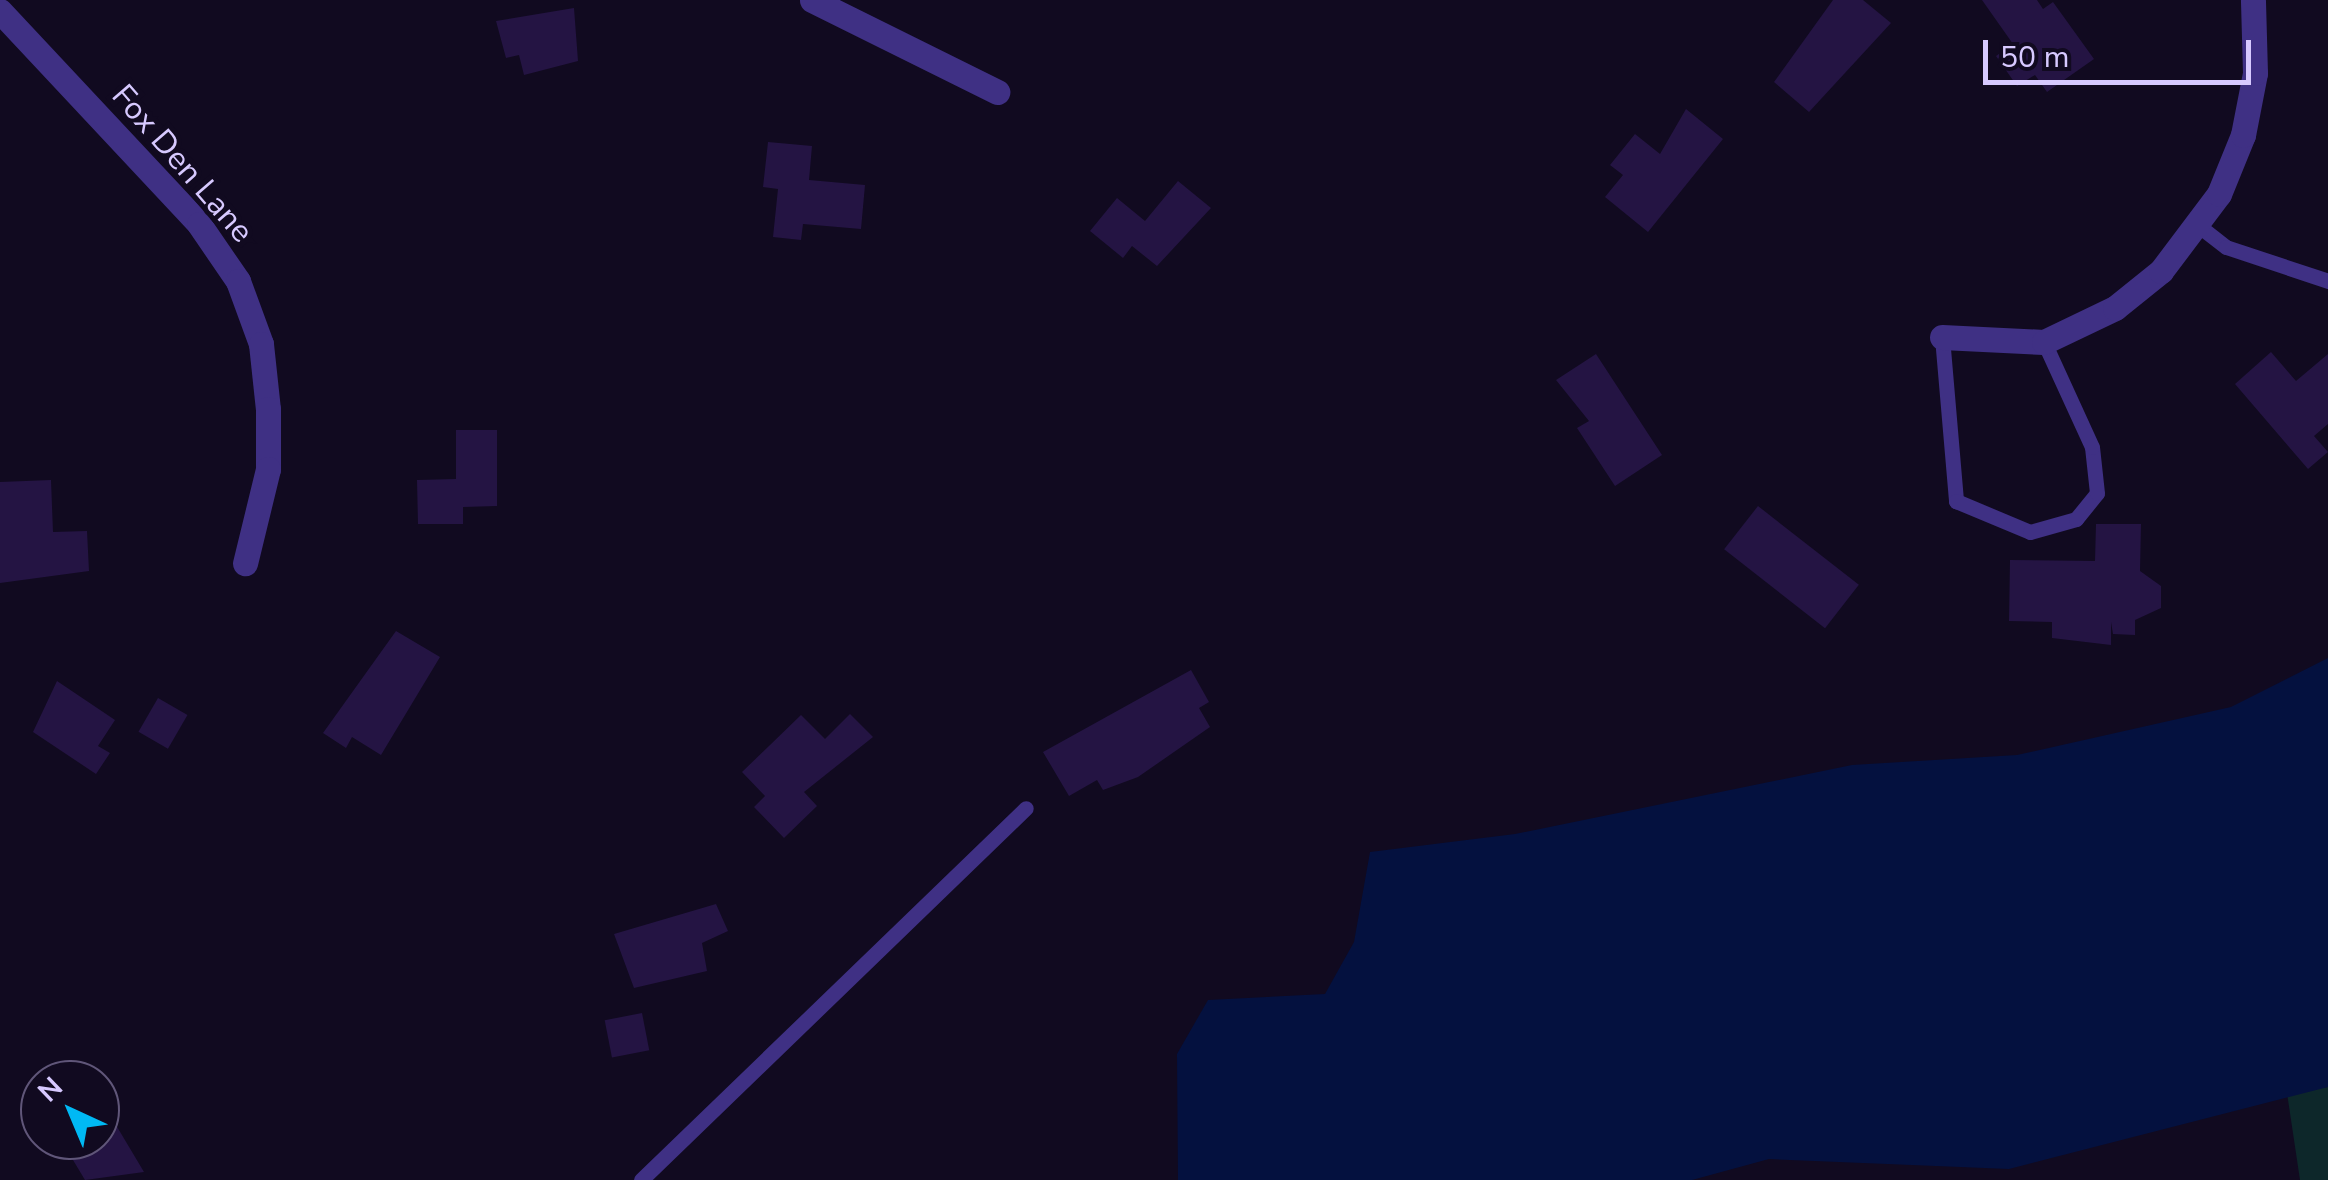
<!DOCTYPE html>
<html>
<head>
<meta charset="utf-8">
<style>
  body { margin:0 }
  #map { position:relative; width:2328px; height:1180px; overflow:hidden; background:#110a20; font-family:"Nunito Sans",sans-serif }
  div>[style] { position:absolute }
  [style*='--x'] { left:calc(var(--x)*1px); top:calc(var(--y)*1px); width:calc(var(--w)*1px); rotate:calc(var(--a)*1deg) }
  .green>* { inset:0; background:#0d272a }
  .water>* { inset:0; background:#04113f }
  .building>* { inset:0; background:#241443; transform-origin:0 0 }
  .service>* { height:15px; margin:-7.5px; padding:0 7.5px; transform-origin:7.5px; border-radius:7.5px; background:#3f3084 }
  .minor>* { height:25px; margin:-12.5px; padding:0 12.5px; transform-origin:12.5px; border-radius:12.5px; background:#3f3084 }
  span { translate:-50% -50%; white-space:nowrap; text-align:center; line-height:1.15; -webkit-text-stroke:10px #110a20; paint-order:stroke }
  .street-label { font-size:32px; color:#d7c9ff }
  .north { position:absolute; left:20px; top:1060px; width:100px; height:100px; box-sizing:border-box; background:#110a20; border:2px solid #605679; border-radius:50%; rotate:316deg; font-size:28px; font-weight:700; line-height:40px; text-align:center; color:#d7c9ff }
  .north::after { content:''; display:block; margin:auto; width:35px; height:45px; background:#00b9f4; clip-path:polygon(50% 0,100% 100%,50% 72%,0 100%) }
  .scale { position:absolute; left:1983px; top:40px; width:268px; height:45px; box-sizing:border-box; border:5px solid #d7c9ff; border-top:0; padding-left:12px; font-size:30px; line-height:35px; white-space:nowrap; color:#d7c9ff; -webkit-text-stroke:8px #110a20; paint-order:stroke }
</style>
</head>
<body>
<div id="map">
  <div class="green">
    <i style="clip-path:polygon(2328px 1087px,2328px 1180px,2300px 1180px,2287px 1093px)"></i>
  </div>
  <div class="water">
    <i style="clip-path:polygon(2328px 658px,2328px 1087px,2009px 1169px,1769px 1159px,1692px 1180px,1178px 1180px,1177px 1054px,1208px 1000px,1325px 994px,1354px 942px,1370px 852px,1515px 834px,1852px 765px,2017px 755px,2231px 707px)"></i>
  </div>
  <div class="building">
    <i style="clip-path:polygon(1833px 0,1863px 0,1891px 23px,1809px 112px,1774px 82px)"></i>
    <i style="clip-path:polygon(1982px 0,2037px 0,2043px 9px,2053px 2px,2094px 59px,2047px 92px,2035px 75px,2017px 86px,1996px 56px,2013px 44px)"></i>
    <i style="clip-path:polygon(574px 8px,578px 61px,524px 75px,519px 55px,506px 58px,496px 21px)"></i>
    <i style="clip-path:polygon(1686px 109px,1723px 139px,1648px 232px,1605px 197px,1623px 175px,1610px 165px,1635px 134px,1660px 154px)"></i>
    <i style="clip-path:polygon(768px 142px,812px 146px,809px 180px,865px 185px,861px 229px,803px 224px,801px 240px,773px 237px,778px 189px,763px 187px)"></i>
    <i style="clip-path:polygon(1178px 181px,1211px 208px,1157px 266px,1132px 246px,1123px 258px,1090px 231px,1117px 198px,1145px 221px)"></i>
    <i style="clip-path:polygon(2271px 352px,2296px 381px,2328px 354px,2328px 424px,2314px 436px,2328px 452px,2308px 469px,2235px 384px)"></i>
    <i style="clip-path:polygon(1596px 354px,1662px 455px,1615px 486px,1577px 428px,1589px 421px,1556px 380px)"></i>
    <i style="clip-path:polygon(456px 430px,497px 430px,497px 506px,463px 507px,463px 524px,418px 524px,417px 480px,456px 479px)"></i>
    <i style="clip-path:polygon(51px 480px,53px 532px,87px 531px,89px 571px,0 583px,0 482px)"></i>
    <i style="left:1758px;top:506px;width:128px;height:55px;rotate:38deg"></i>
    <i style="clip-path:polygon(2096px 524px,2141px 524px,2140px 571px,2161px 586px,2161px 608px,2135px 620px,2135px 635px,2113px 634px,2111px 622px,2111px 645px,2052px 638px,2052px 622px,2009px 621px,2010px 560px,2095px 561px)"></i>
    <i style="clip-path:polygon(396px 631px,440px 657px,381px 755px,352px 737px,346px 748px,323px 733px)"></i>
    <i style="clip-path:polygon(1191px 670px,1209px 702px,1199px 708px,1210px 727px,1138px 777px,1103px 790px,1097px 780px,1069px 796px,1043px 752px)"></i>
    <i style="clip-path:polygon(57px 681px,115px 720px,98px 746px,110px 753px,96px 774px,33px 732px)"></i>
    <i style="left:158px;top:698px;width:34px;height:39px;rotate:30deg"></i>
    <i style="clip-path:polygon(850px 714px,873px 737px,804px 792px,817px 806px,784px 838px,754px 807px,765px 796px,742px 772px,801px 715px,825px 739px)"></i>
    <i style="clip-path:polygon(716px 904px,728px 931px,702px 943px,707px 971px,634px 988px,614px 934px)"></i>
    <i style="left:642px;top:1013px;width:38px;height:38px;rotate:79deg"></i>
    <i style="clip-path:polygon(113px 1120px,144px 1172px,85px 1180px,61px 1140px,100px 1140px)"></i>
  </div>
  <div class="service">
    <i style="--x:2199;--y:226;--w:34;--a:38"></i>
    <i style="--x:2226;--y:247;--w:108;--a:18.4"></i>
    <i style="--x:1942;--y:337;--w:165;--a:85.1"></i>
    <i style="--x:1956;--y:501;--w:80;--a:22.7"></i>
    <i style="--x:2030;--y:532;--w:48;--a:-15.8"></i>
    <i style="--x:2076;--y:519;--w:33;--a:-51"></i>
    <i style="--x:2097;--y:493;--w:46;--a:-96.2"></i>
    <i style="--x:2092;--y:447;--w:115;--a:-114.6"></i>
    <i style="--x:641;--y:1180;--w:535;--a:-44.02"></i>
  </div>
  <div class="minor">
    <i style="--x:812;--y:0;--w:207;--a:26.4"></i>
    <i style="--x:0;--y:11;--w:291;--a:46.9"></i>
    <i style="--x:199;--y:224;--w:69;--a:55.6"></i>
    <i style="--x:238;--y:281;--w:67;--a:69.9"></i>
    <i style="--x:261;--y:344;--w:65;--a:83.9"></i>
    <i style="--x:268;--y:409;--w:60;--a:90"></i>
    <i style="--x:268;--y:469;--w:97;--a:103.7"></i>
    <i style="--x:1942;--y:337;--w:102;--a:2.8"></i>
    <i style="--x:2044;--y:342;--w:79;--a:-25.6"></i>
    <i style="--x:2115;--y:308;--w:59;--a:-38.8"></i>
    <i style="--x:2161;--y:271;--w:96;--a:-53"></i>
    <i style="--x:2219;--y:194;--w:64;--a:-67.9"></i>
    <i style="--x:2243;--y:135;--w:63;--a:-79"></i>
    <i style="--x:2255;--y:73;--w:73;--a:-91.6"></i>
  </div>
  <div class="street-label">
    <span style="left:182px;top:164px;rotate:49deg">Fox Den Lane</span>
  </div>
  <div class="north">N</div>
  <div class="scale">50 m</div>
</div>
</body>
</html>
